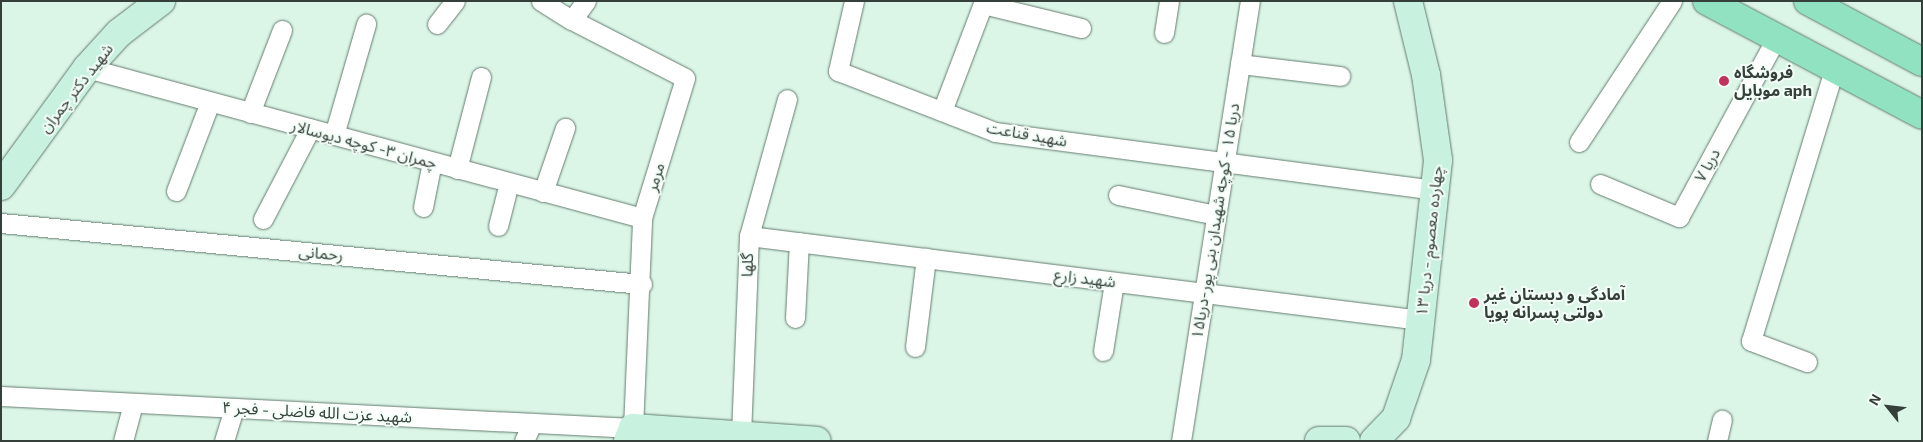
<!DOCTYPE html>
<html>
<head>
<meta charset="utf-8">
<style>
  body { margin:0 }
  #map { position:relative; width:1923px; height:442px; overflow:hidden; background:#dbf5e7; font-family:"Exo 2","Noto Sans Arabic",sans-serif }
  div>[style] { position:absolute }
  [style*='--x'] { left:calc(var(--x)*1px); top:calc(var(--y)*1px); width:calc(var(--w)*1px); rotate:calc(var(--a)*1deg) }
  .roads { filter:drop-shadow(0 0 1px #647c6f) drop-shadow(0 0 1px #647c6f) }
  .street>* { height:19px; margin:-9.5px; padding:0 9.5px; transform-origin:9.5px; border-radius:9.5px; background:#fff }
  .secondary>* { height:28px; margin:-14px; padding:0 14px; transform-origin:14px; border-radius:14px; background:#c8f1e0 }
  .primary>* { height:28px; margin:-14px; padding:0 14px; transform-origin:14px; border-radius:14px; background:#91e2c1 }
  .dots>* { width:14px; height:14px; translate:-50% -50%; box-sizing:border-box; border:2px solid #f3fef8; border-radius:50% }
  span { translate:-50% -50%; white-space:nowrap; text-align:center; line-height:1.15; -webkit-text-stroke:4px #f3fef8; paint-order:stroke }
  .poi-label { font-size:16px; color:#35403a; font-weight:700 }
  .left { translate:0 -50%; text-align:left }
  .street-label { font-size:16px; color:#35403a }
  .frame { position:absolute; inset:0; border:2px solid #35403a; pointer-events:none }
  .north { position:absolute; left:1863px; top:382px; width:50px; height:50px; -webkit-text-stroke:4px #f3fef8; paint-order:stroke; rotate:299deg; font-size:14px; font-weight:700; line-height:20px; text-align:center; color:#35403a }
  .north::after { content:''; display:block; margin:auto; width:18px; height:22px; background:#35403a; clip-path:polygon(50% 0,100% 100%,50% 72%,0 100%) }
</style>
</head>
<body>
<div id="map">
  <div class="roads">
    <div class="street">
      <i style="--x:541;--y:1;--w:36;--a:32"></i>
      <i style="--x:854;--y:1;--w:72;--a:102.9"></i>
      <i style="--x:838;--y:71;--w:168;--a:21.2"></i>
      <i style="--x:995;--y:132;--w:443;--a:7.5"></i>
      <i style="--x:983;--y:4;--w:101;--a:13.8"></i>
      <i style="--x:437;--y:24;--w:29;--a:-52"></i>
      <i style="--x:1164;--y:33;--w:32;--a:-81"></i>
      <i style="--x:1240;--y:64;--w:101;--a:6.8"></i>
      <i style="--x:87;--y:68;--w:575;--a:15.12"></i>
      <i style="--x:942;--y:111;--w:118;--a:-69.1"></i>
      <i style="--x:250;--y:113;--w:89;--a:-68.9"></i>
      <i style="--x:334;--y:135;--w:116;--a:-73.9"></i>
      <i style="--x:1579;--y:142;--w:169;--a:-56.6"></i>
      <i style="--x:457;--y:169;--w:95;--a:-75.4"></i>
      <i style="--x:1600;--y:184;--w:86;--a:22.7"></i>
      <i style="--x:1679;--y:217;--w:204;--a:-61.5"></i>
      <i style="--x:176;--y:191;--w:95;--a:-69.1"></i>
      <i style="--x:543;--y:192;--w:68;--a:-71"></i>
      <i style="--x:1118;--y:195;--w:100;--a:11.5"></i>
      <i style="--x:423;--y:207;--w:46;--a:-78.7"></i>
      <i style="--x:263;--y:219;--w:102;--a:-62.4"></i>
      <i style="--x:1;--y:223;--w:644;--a:5.44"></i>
      <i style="--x:498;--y:226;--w:44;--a:-75.7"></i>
      <i style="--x:749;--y:236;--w:677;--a:7.13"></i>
      <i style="--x:795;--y:318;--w:76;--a:-87"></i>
      <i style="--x:915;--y:347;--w:90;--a:-83"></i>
      <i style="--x:1103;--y:351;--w:70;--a:-80.9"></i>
      <i style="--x:1807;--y:362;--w:60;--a:-159.4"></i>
      <i style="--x:1751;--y:341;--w:284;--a:-73"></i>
      <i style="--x:1;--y:396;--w:633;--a:2.9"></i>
      <i style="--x:633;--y:428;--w:210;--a:-87.5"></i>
      <i style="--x:642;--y:218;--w:146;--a:-72.9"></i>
      <i style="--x:685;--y:78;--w:127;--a:-152.8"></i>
      <i style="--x:572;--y:20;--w:24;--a:-54"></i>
      <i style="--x:741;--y:435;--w:199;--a:-87.7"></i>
      <i style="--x:749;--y:236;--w:142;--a:-74.5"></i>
      <i style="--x:123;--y:441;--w:39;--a:-75"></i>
      <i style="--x:224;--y:441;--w:34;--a:-73"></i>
      <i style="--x:524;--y:441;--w:20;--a:-66"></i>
      <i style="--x:1181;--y:441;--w:445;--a:-81.1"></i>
      <i style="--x:1717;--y:441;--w:22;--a:-77"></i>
    </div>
    <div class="secondary">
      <i style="--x:1;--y:186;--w:146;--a:-53.9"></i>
      <i style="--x:87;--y:68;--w:47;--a:-47.6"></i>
      <i style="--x:119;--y:33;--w:53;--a:-37.3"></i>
      <i style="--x:628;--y:441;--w:14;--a:-69"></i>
      <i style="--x:633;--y:428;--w:184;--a:4"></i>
      <i style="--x:1319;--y:441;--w:27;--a:0"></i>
      <i style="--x:1374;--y:441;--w:32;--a:-46"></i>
      <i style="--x:1396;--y:418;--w:61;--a:-71"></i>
      <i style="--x:1416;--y:360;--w:201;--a:-83.7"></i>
      <i style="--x:1438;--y:160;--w:86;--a:-98"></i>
      <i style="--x:1426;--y:75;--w:76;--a:-103.7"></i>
    </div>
    <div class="primary">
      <i style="--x:1707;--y:1;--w:243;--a:27.9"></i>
      <i style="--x:1808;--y:1;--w:129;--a:28.2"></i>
    </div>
  </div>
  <div class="dots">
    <i style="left:1724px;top:81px;background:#c1325c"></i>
    <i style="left:1474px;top:303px;background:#c1325c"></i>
  </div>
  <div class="poi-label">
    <span class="left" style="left:1734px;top:81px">فروشگاه<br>موبایل aph</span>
    <span class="left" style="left:1484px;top:303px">آمادگی و دبستان غیر<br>دولتی پسرانه پویا</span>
  </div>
  <div class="street-label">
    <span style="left:76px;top:88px;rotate:-52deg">شهید دکتر چمران</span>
    <span style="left:1027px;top:134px;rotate:10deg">شهید قناعت</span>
    <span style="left:364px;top:144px;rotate:15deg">چمران ۳- كوچه ديوسالار</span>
    <span style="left:1707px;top:165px;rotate:-61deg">دریا ۷</span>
    <span style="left:655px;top:177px;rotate:-73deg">مرمر</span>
    <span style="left:1215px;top:221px;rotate:-81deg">دریا ۱۵ - كوچه شهيدان بنی پور-دريا۱۵</span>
    <span style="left:1429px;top:241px;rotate:-84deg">چهارده معصوم - دریا ۱۳</span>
    <span style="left:321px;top:253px;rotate:5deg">رحمانی</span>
    <span style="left:747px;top:265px;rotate:-88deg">گلها</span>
    <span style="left:1085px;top:278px;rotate:7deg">شهید زارع</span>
    <span style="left:317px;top:412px;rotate:3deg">شهید عزت الله فاضلی - فجر ۴</span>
  </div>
  <div class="frame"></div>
  <div class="north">N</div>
</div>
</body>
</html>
